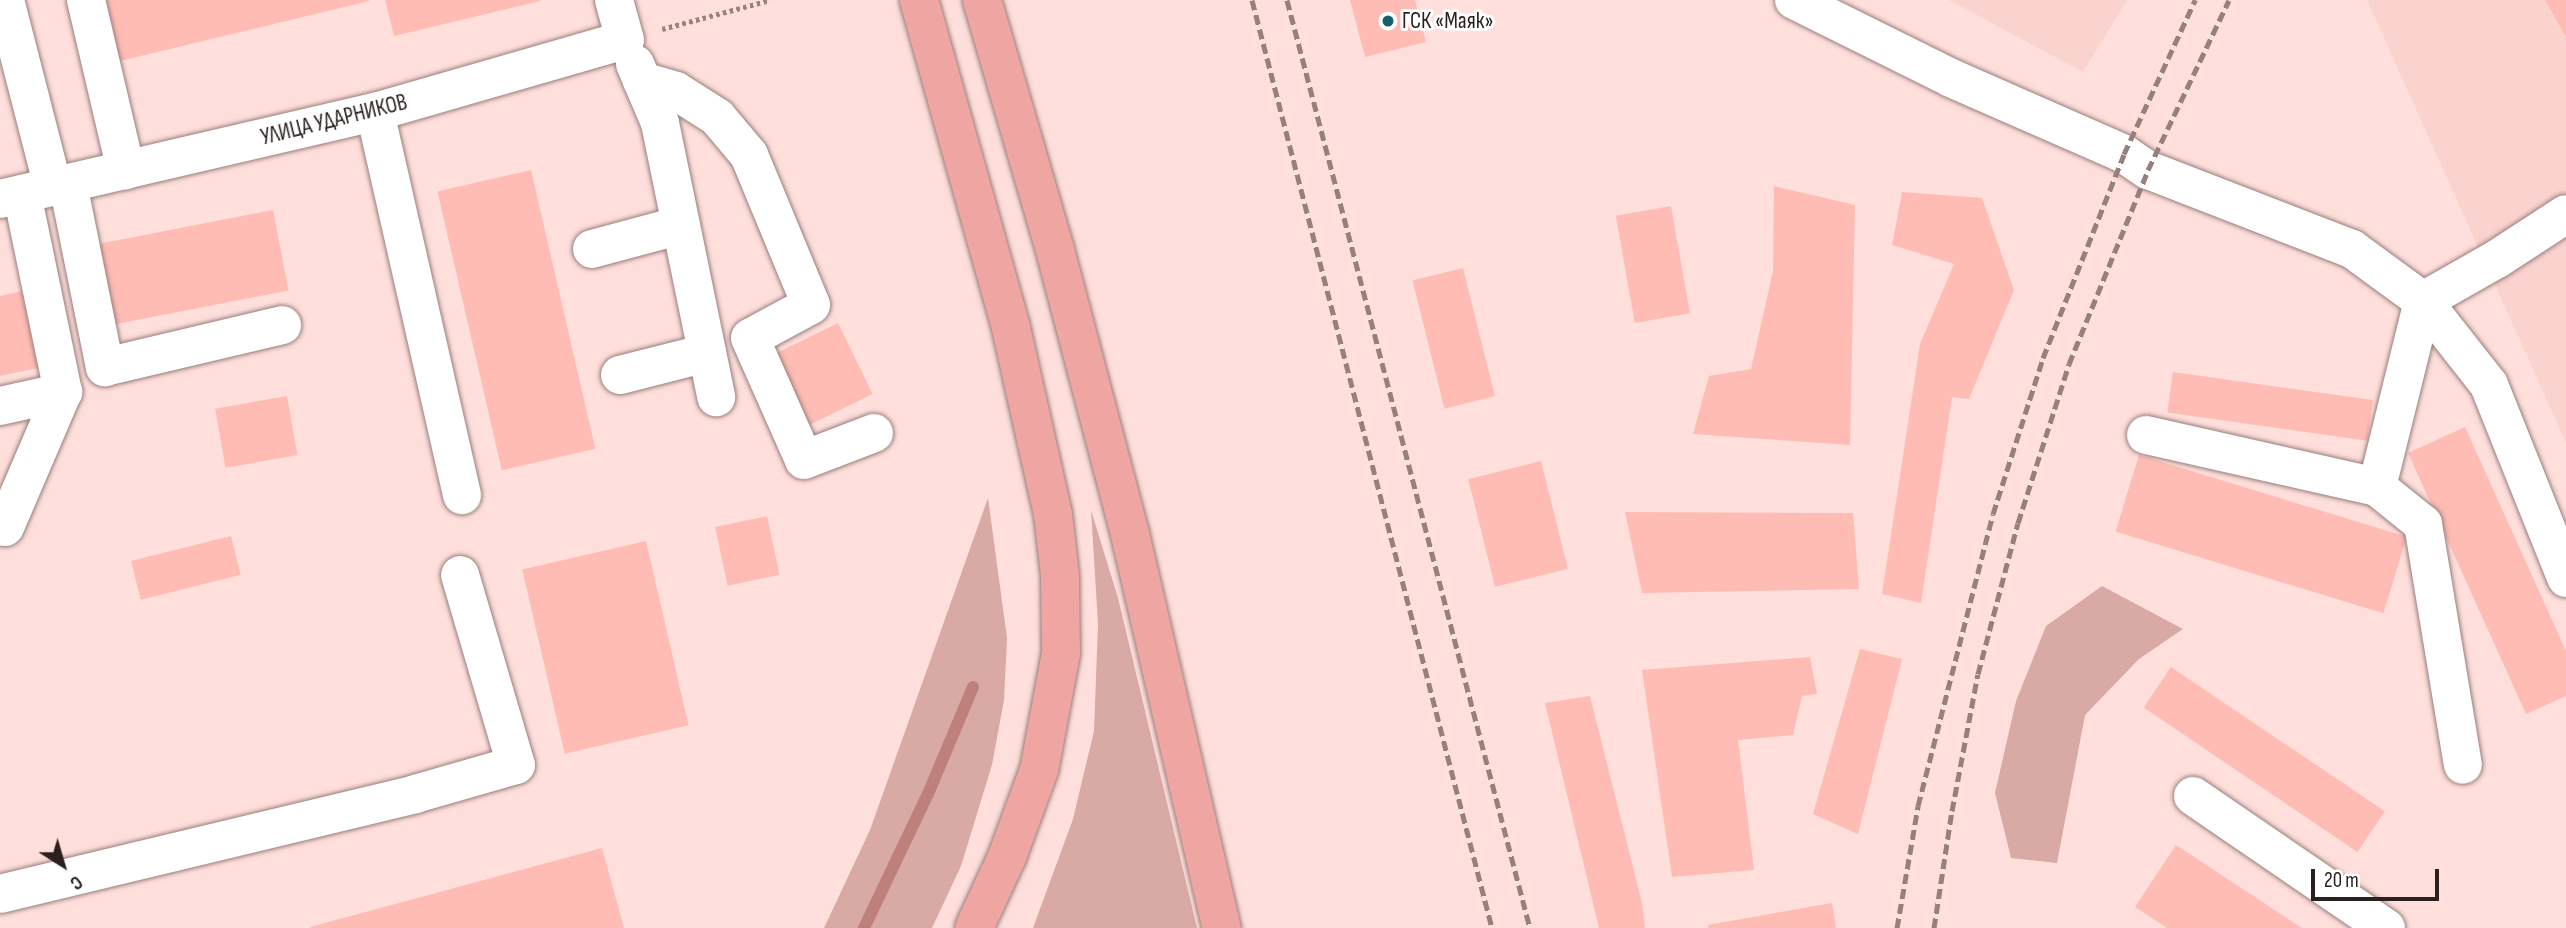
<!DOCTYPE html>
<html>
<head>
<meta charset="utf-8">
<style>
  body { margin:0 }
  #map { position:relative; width:2566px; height:928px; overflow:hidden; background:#fedfdc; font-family:"Sofia Sans Condensed",sans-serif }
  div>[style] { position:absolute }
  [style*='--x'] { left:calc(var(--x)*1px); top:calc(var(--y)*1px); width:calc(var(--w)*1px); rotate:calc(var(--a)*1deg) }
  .built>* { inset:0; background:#fad2ce }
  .green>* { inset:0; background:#d9a9a5 }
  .stream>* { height:12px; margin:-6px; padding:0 6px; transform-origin:6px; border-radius:6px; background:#bd807a }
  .building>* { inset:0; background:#febcb5; transform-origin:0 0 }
  .path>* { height:4.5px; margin-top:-2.25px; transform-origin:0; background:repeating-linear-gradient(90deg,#988381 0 3.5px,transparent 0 7px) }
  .roads { filter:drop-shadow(0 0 2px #997e7b) drop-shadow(0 0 2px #997e7b) }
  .minor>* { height:38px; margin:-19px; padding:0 19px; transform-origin:19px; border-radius:19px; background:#fff }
  .major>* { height:38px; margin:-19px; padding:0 19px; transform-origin:19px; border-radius:19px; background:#efa5a1 }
  .rail>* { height:5px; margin-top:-2.5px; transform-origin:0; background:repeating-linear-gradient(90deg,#95807e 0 10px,transparent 0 15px) }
  .dots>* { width:19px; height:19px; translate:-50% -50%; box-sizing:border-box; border:4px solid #fff; border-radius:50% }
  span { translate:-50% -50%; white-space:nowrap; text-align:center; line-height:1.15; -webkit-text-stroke:6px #fff; paint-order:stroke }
  .poi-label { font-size:23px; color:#2b201f }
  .left { translate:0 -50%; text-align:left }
  .street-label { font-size:23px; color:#2b201f }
  .north { position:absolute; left:28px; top:830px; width:70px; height:70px; -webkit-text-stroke:5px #fff; paint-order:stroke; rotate:143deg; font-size:19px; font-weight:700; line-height:28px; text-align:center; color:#2b201f }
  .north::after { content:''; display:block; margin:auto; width:24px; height:32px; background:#2b201f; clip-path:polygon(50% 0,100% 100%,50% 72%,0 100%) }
  .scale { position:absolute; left:2311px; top:869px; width:128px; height:32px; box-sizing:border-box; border:4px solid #2b201f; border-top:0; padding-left:9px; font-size:21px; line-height:24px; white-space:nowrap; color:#2b201f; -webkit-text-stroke:5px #fff; paint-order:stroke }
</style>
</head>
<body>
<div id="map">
  <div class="built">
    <i style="clip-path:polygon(1949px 0,2127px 0,2083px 72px)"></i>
    <i style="clip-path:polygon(2367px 0,2566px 0,2566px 443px)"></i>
  </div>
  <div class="green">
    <i style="clip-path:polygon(988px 498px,1007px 638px,1004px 700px,992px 765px,961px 866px,932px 928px,824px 928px,870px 830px)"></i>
    <i style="clip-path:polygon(1091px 510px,1118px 598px,1197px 928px,1033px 928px,1073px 819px,1094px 731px,1098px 624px)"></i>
    <i style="clip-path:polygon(2102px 586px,2183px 629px,2139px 659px,2085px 715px,2057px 863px,2011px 858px,1995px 793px,2016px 701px,2046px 626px)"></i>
  </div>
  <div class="stream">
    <i style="--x:864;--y:928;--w:148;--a:-64.5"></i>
    <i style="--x:928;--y:794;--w:116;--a:-67.2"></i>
  </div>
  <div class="building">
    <i style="clip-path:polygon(106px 0,369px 0,369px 1px,120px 61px)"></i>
    <i style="clip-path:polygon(385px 0,540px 0,540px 1px,394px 36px)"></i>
    <i style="clip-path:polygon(1350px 0,1415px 0,1426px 42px,1365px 57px)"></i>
    <i style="clip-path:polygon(2545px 0,2566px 0,2566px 37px)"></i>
    <i style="left:531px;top:170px;width:286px;height:96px;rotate:77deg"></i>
    <i style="clip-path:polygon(1774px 186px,1855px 205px,1850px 445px,1693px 434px,1709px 376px,1751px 369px,1773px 271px)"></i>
    <i style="clip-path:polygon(1902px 192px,1982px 198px,2014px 290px,1969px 399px,1952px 397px,1921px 603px,1882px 594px,1920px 344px,1954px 264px,1892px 245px)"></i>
    <i style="left:1671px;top:206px;width:109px;height:56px;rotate:80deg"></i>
    <i style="left:273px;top:210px;width:82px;height:182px;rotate:79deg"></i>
    <i style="left:1463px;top:268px;width:132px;height:52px;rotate:76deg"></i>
    <i style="clip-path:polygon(22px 291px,38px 368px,0 376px,0 296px)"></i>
    <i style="left:838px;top:323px;width:79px;height:78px;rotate:64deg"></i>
    <i style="left:2173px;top:372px;width:202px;height:41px;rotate:8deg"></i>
    <i style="left:287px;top:396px;width:60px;height:73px;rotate:80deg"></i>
    <i style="clip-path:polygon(2465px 427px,2566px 651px,2566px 696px,2526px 714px,2408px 453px)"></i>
    <i style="left:2139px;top:455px;width:280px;height:80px;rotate:17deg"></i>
    <i style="left:1541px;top:461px;width:111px;height:75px;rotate:76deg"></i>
    <i style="clip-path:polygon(1625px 512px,1853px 513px,1859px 589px,1642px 593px)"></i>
    <i style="left:767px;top:516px;width:60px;height:53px;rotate:78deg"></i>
    <i style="left:231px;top:536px;width:40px;height:103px;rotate:76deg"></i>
    <i style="left:646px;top:541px;width:189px;height:127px;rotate:77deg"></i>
    <i style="clip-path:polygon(1860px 649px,1902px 659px,1858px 834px,1813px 814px)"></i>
    <i style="clip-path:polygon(1810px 657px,1817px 694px,1802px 696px,1793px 735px,1738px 740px,1754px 870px,1672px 877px,1642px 670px)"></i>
    <i style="left:2171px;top:667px;width:258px;height:49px;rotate:34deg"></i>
    <i style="clip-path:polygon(1590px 696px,1642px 903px,1645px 928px,1599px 928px,1545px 703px)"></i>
    <i style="clip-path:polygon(2176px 845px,2302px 928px,2167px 928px,2135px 907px)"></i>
    <i style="clip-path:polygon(602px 848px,624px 928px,310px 928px,310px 927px)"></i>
    <i style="clip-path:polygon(1832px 903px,1836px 928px,1709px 928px,1708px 925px)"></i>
  </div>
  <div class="path">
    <i style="--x:662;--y:29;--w:112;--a:-15"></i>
  </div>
  <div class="roads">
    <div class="minor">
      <i style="--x:5;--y:0;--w:193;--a:75.6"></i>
      <i style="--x:86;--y:0;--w:175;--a:76.8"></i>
      <i style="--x:1794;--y:0;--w:175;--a:26.4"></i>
      <i style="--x:1951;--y:78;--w:189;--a:23.7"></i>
      <i style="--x:2124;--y:154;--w:29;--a:34"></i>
      <i style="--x:2148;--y:170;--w:219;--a:21.2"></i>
      <i style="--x:2352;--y:249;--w:88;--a:36.2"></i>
      <i style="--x:2423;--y:301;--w:107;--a:51.8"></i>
      <i style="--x:2489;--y:385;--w:208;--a:68.2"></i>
      <i style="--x:635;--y:64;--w:64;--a:67"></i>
      <i style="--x:660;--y:123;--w:280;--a:78.4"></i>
      <i style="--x:642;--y:81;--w:35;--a:16"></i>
      <i style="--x:676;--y:91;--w:49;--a:32.4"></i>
      <i style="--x:717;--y:117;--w:50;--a:49.9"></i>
      <i style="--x:749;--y:155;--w:162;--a:67.5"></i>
      <i style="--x:811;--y:305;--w:69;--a:151.6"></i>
      <i style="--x:750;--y:338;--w:133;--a:66.1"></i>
      <i style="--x:804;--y:460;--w:75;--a:-21.1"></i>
      <i style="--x:375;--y:112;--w:393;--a:77.2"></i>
      <i style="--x:68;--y:184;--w:187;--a:78.6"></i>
      <i style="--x:105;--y:367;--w:182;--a:-13.3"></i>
      <i style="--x:0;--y:199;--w:385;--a:-13.1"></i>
      <i style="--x:375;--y:112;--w:260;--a:-16.1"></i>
      <i style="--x:625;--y:40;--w:41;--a:-105.4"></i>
      <i style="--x:592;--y:249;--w:92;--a:-15.1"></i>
      <i style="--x:620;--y:375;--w:90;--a:-14.2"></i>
      <i style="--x:0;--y:406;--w:65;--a:-12.5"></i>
      <i style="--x:63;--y:392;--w:202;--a:-101.7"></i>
      <i style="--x:2146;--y:435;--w:237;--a:12.7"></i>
      <i style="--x:2377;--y:487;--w:192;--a:-76.1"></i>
      <i style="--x:2423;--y:301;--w:85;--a:-29.6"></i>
      <i style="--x:2497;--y:259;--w:82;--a:-33.1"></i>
      <i style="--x:2377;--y:487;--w:59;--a:38.8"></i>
      <i style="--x:2423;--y:524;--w:244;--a:80.6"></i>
      <i style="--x:5;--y:527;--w:147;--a:-66.8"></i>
      <i style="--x:2193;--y:796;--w:234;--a:34.4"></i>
      <i style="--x:0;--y:894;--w:427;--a:-13.5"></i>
      <i style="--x:415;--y:794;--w:105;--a:-16"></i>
      <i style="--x:516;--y:765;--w:198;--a:-106.4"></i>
    </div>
    <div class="major">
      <i style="--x:919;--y:0;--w:341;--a:74.3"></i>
      <i style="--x:1011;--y:328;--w:191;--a:77.3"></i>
      <i style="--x:1053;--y:514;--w:61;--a:83.5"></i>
      <i style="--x:1060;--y:575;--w:78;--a:89.3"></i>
      <i style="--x:1061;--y:653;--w:119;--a:100.6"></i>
      <i style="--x:1039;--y:770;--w:93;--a:110.2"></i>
      <i style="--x:1007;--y:857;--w:78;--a:114.9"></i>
      <i style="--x:982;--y:0;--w:260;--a:73.7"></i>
      <i style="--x:1055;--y:250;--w:294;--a:75.2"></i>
      <i style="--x:1130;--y:534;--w:405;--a:76.9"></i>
    </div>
  </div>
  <div class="rail">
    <i style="--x:1252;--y:0;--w:959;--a:75.5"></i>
    <i style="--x:1287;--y:0;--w:959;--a:75.33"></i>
    <i style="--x:1897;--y:928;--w:124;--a:-80.2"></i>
    <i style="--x:1918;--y:806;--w:301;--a:-75.6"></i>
    <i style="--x:1993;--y:514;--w:164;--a:-72.2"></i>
    <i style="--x:2043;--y:358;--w:219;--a:-68.3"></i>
    <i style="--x:2124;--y:154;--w:170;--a:-65.2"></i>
    <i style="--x:1934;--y:928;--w:118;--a:-81.3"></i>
    <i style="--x:1952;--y:811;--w:139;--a:-79.3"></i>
    <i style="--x:1978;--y:674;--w:156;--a:-75.2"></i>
    <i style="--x:2018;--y:523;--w:167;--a:-72.2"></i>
    <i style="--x:2069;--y:364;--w:209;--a:-67.8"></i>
    <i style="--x:2148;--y:170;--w:188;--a:-64.5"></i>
  </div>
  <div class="dots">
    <i style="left:1388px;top:21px;background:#13626a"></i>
  </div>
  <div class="poi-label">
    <span class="left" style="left:1402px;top:21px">ГСК «Маяк»</span>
  </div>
  <div class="street-label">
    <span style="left:334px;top:120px;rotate:-14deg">УЛИЦА УДАРНИКОВ</span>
  </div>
  <div class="north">С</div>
  <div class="scale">20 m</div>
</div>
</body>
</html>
